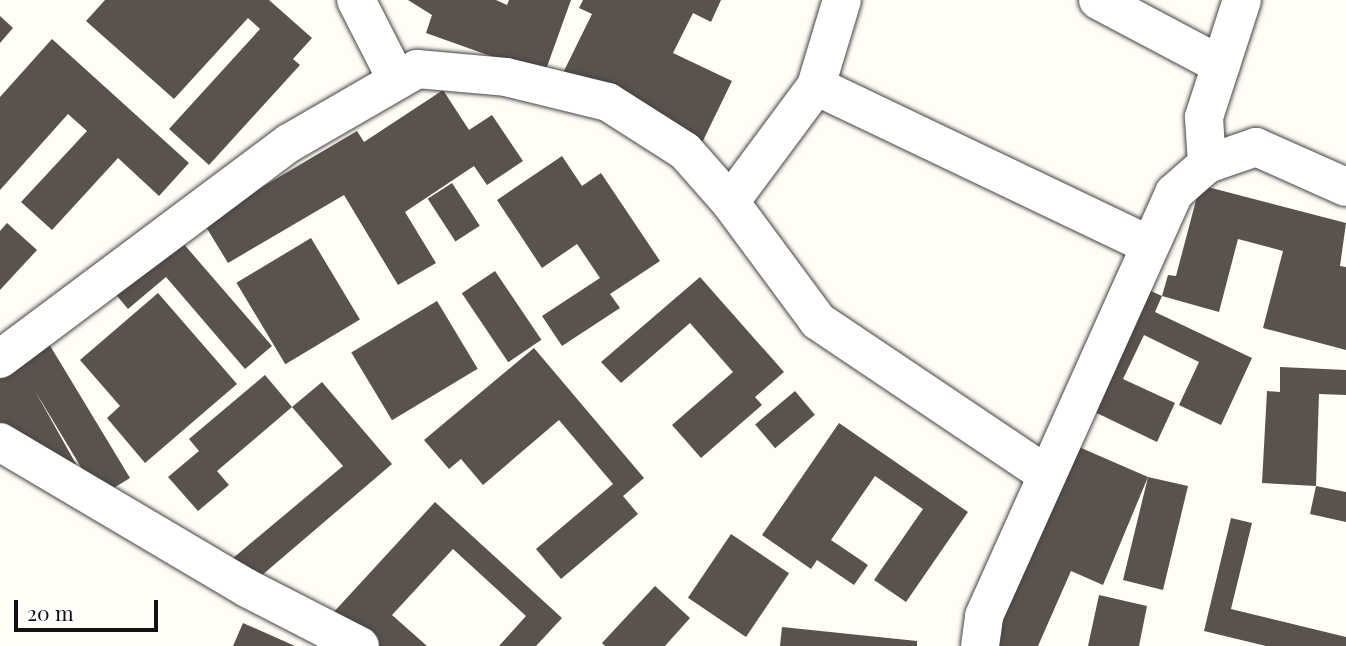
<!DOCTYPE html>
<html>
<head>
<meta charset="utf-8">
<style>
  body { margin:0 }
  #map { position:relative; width:1346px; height:646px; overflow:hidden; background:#fffdf5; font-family:"Playfair Display",serif }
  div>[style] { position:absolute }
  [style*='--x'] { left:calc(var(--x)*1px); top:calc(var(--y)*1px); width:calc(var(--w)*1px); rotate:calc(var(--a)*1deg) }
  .building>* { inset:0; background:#5a524d; transform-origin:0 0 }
  .roads { filter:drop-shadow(0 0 2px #444) drop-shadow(0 0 2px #444) }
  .minor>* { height:38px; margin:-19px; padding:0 19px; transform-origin:19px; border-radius:19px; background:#fff }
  span { translate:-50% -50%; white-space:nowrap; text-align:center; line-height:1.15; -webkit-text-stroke:7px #fff; paint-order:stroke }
  .scale { position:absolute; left:14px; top:600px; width:144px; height:32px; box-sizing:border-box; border:4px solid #111; border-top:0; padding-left:9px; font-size:21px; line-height:24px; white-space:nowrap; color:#111; -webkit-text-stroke:5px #fff; paint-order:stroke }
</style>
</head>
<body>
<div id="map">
  <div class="building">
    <i style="clip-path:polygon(105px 0,269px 0,312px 38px,293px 59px,300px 65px,209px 165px,169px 129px,260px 29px,248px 18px,174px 99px,86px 21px)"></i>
    <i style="clip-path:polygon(408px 0,496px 0,507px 5px,509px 0,571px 0,544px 75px,426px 33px,432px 15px)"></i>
    <i style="clip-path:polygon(583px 0,721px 0,711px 22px,693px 13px,673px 53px,732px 81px,699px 149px,559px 81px,592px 14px,579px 8px)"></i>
    <i style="clip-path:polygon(0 16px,13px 28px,0 43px)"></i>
    <i style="clip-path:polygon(52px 39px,189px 163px,159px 196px,118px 158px,52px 230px,21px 202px,87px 131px,68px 114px,0 190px,0 97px)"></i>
    <i style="clip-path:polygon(443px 90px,469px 130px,492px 115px,523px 161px,487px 185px,474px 166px,405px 212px,436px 263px,398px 285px,344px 195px,228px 263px,203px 222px,357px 131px,364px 142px)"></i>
    <i style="clip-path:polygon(562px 156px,582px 186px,601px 173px,660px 261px,610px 294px,620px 308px,562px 346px,542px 316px,600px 278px,577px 244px,542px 268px,497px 200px)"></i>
    <i style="left:452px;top:183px;width:51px;height:29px;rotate:57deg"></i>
    <i style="clip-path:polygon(1200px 185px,1346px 223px,1340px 266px,1346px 267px,1346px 350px,1263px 328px,1283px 251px,1238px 239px,1219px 312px,1162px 296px,1168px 275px,1176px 276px)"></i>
    <i style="clip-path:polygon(7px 223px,37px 250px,0 290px,0 231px)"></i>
    <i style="left:311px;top:238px;width:95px;height:87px;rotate:59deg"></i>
    <i style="clip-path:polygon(182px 242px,272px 346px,245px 369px,166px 277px,128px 309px,108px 285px)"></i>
    <i style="left:495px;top:271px;width:83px;height:40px;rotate:56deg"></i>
    <i style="clip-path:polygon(700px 277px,784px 372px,755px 397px,762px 405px,701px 458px,672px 425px,733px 372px,690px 323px,621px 383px,601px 362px)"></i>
    <i style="clip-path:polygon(1135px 284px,1162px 296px,1155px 312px,1252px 358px,1221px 425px,1179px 405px,1199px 362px,1144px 335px,1123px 379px,1175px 403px,1157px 442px,1078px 404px)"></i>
    <i style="clip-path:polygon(158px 293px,237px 384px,145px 463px,107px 418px,120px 406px,80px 360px)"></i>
    <i style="left:437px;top:301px;width:79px;height:100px;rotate:59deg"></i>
    <i style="clip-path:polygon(43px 334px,130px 478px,99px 497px,35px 391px,76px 464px,50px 478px,0 440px,0 359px)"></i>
    <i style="clip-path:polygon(534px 348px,644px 478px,623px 496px,638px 514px,561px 579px,536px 549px,613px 484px,559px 420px,483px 485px,461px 459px,449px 469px,424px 440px)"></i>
    <i style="clip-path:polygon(1280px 367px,1346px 370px,1346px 395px,1319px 394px,1316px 486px,1262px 483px,1267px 391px,1280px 392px)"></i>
    <i style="clip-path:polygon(265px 375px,292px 407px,217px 471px,229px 485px,198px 511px,168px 477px,199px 451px,189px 439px)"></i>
    <i style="clip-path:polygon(322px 382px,392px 464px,247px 588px,226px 564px,343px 466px,292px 407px)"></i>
    <i style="left:795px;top:391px;width:31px;height:52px;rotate:50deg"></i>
    <i style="clip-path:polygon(839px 423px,968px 512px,906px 602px,874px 580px,923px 509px,875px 476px,831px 540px,868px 565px,854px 585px,817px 560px,811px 569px,762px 535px)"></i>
    <i style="clip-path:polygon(1056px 437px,1148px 477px,1188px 486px,1163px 590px,1123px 580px,1148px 477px,1103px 585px,1071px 571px,1038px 646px,967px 646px)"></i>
    <i style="clip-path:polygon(1316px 486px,1346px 492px,1346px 522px,1310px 514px)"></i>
    <i style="clip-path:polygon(435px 502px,562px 618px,536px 646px,499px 646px,526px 616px,453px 549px,392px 615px,427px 646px,367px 646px,332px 614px)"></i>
    <i style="clip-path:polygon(1231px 518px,1252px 523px,1231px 609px,1346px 637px,1346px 646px,1266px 646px,1204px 631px)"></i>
    <i style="left:731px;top:534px;width:70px;height:77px;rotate:34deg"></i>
    <i style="clip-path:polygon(655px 586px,690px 618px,665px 646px,605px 646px,602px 643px)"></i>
    <i style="clip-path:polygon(1099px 595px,1147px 606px,1139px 646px,1088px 646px)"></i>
    <i style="clip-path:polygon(243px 623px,295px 646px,233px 646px)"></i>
    <i style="clip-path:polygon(782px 627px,917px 641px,917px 646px,780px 646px)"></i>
  </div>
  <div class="roads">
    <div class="minor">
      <i style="--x:356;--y:0;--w:90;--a:62.9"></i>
      <i style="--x:1098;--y:0;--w:139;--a:27.9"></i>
      <i style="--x:816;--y:86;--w:370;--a:25.5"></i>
      <i style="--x:1207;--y:164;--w:47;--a:-93.7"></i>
      <i style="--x:1204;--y:117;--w:123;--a:-72"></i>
      <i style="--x:730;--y:202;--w:144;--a:-53.4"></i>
      <i style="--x:816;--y:86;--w:90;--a:-73.2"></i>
      <i style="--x:0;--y:359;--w:361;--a:-36.8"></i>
      <i style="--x:289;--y:143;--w:148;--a:-30"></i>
      <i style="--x:417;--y:69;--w:89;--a:5.1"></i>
      <i style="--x:506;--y:77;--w:105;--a:13.8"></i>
      <i style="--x:608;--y:102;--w:91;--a:32.5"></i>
      <i style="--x:685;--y:151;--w:68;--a:48.6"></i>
      <i style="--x:730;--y:202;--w:148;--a:53.5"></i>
      <i style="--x:818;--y:321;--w:276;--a:33.9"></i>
      <i style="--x:0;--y:442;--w:287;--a:30.6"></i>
      <i style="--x:247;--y:588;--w:127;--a:27.2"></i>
      <i style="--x:980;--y:646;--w:30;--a:-82"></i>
      <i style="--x:984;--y:616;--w:464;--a:-65.8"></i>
      <i style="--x:1174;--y:193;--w:44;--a:-41.3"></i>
      <i style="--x:1207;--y:164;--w:52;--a:-19.1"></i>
      <i style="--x:1256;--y:147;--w:98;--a:24"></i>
    </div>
  </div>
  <div class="scale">20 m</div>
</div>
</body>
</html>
